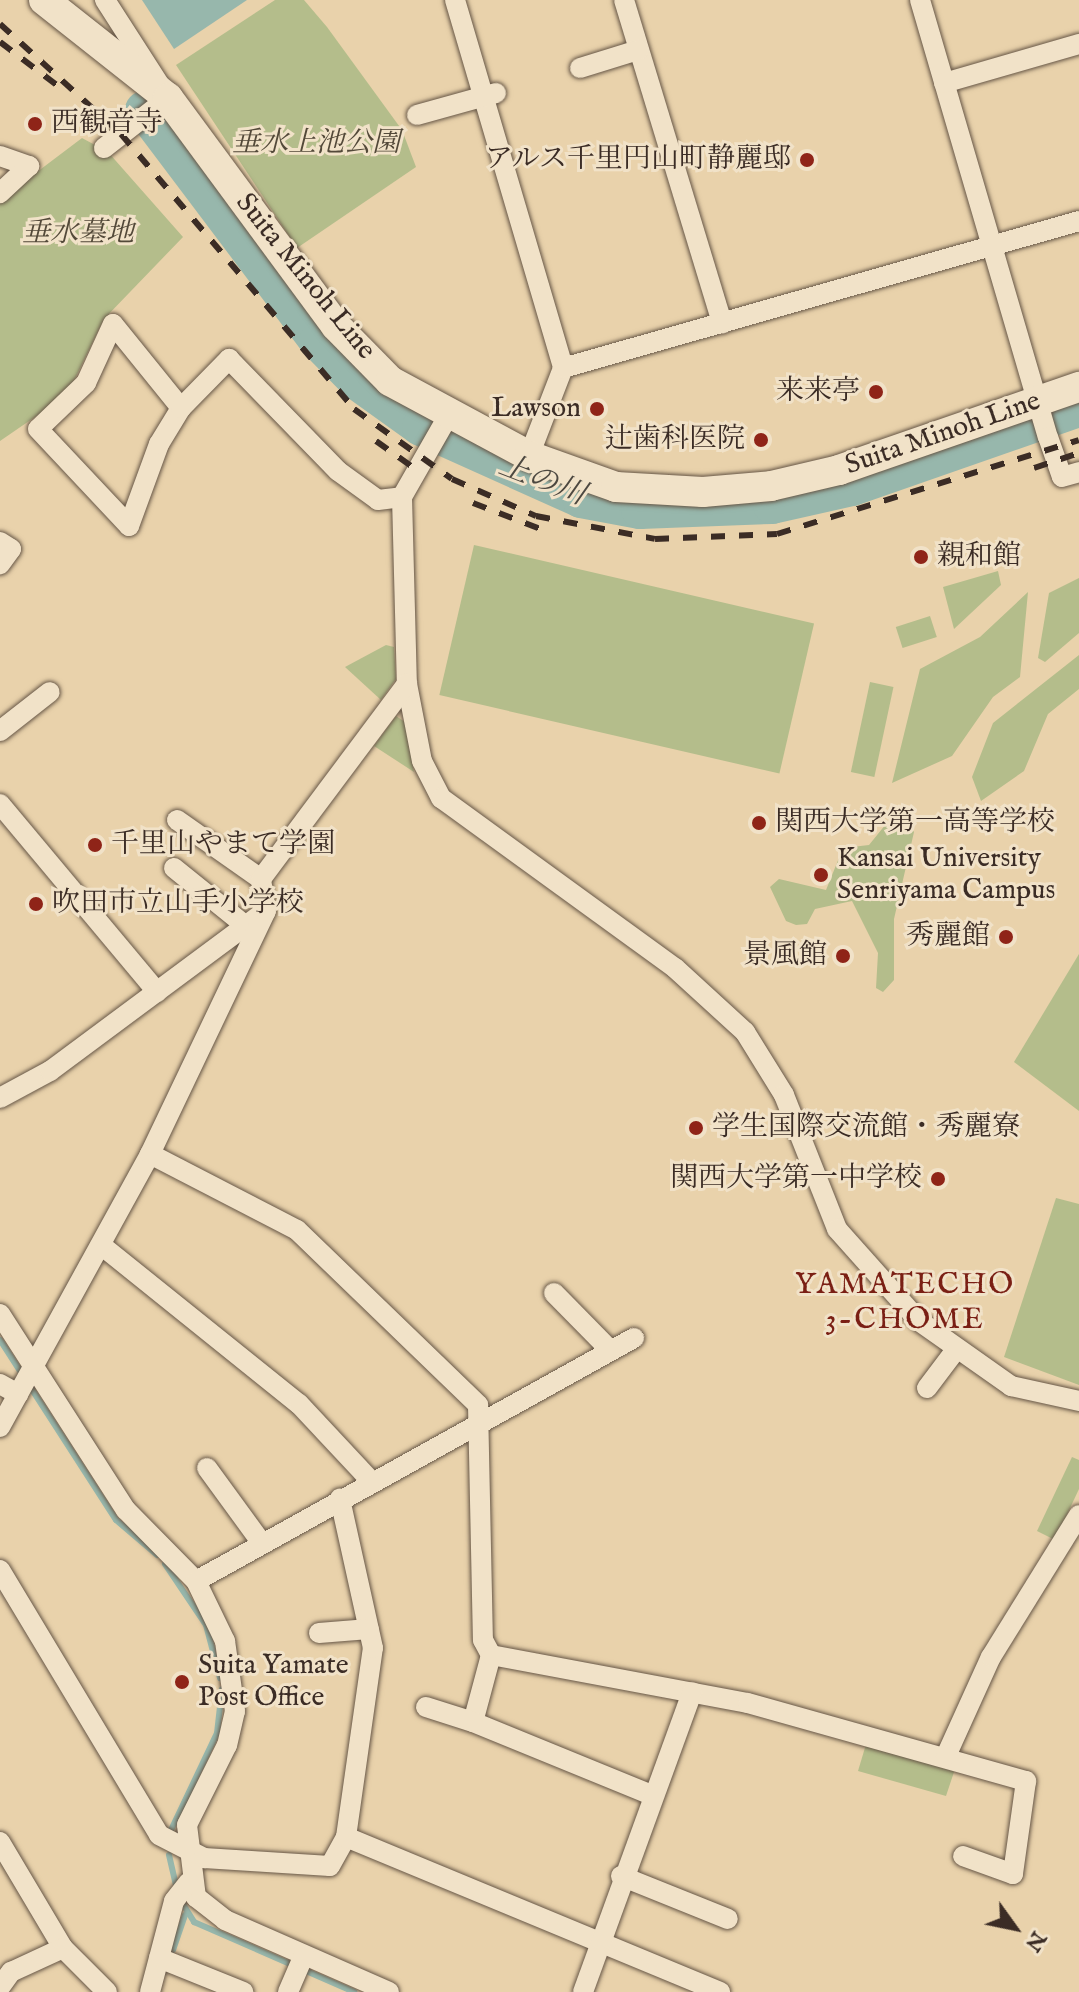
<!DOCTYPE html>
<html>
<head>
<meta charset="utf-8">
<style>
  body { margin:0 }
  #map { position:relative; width:1079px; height:1992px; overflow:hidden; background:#e9d2ab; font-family:"IM FELL English","Noto Serif JP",serif }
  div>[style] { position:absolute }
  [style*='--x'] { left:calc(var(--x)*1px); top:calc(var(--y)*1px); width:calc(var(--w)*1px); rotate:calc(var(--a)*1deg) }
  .green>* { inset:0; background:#b4bd8b; transform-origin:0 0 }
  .water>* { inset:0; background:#97b7ac }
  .stream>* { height:6px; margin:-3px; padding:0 3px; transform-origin:3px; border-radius:3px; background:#97b7ac }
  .river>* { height:38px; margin:-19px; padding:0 19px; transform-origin:19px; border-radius:19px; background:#97b7ac }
  .roads { filter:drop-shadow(0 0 2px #665646) drop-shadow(0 0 2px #665646) }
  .street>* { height:20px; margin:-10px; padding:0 10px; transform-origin:10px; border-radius:10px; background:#f1e2c8 }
  .secondary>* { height:30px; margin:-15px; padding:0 15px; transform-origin:15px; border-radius:15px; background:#f1e2c8 }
  .rail>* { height:6px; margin-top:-3px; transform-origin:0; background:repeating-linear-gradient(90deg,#3b2c25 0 14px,transparent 0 28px) }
  .dots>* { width:22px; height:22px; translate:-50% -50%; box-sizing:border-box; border:4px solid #f1e2c8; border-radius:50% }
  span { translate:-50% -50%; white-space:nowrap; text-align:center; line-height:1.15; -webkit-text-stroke:6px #f1e2c8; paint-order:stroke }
  .poi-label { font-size:28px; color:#3b2c25 }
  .left { translate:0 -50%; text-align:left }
  .right { translate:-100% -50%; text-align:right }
  .park-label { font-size:28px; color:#534939; font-style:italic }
  .street-label { font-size:28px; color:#3b2c25 }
  .water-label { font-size:30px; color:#4d4840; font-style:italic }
  .neighbourhood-label { font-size:30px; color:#7a1f14; letter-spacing:2px }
  .north { position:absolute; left:975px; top:1888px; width:80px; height:80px; -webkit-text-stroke:6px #f1e2c8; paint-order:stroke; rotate:123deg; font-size:22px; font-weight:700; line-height:32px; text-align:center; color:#3b2c25 }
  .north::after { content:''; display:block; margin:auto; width:28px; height:36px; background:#3b2c25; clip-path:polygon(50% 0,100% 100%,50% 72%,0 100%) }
</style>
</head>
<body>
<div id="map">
  <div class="green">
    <i style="clip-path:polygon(275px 0,304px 0,327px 27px,402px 130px,416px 167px,297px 248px,176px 65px)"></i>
    <i style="clip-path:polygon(82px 138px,108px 152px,183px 237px,104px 319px,67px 395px,0 441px,0 200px)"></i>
    <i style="left:474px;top:545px;width:349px;height:154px;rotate:13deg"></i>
    <i style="clip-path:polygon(998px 571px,1001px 585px,954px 629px,943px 587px)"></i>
    <i style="clip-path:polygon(1079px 578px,1079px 633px,1045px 662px,1038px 658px,1049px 593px)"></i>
    <i style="clip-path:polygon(1028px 592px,1020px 677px,993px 697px,952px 756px,892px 783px,920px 669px,980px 637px)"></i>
    <i style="left:930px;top:616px;width:22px;height:36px;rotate:72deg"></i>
    <i style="clip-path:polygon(386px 645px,394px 647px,396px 679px,381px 700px,345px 667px)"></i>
    <i style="clip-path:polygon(1079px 655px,1079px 689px,1048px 714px,1024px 771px,981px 801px,972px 777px,993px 723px)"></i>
    <i style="left:870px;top:682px;width:24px;height:92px;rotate:12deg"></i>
    <i style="clip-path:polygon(396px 716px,405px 722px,414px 772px,374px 746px)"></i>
    <i style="clip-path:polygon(886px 824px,909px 825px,914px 832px,894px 919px,894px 980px,883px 992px,876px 988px,878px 953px,852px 901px,815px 909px,807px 924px,796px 925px,786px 921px,770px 887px,779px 879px,826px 890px,843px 848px,869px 845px)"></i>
    <i style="clip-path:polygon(1079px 954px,1079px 1111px,1014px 1062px)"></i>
    <i style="clip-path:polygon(1056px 1198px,1079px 1204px,1079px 1385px,1004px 1357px)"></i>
    <i style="clip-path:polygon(1072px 1457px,1079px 1460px,1079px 1489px,1055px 1540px,1037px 1531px)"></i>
    <i style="clip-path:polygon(867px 1741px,942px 1762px,954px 1772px,946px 1796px,858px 1771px)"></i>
  </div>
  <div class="water">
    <i style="clip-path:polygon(142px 0,247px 0,174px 49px)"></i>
  </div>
  <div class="stream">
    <i style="--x:0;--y:1340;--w:214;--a:57.2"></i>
    <i style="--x:116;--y:1520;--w:54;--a:40.5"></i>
    <i style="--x:165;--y:1564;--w:73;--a:56.1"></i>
    <i style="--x:206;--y:1625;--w:55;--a:75.2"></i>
    <i style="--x:171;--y:1830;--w:107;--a:-64.6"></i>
    <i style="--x:217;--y:1733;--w:44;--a:-83.5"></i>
    <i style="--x:169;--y:1855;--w:37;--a:77"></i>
    <i style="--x:181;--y:1901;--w:25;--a:58"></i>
    <i style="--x:194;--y:1922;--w:175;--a:23.6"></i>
    <i style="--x:173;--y:1950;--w:37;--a:-71"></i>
  </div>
  <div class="river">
    <i style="--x:144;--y:110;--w:289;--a:53"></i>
    <i style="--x:318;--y:341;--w:56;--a:45.7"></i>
    <i style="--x:357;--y:381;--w:79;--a:35.7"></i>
    <i style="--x:421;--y:427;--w:175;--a:24.2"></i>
    <i style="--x:581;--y:499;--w:60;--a:10.6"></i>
    <i style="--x:640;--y:510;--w:132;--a:-2.2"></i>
    <i style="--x:772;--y:505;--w:82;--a:-12.7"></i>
    <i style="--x:852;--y:487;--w:240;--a:-19.2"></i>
  </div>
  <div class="roads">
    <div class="street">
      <i style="--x:455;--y:0;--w:384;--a:73.6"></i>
      <i style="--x:563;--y:368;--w:94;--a:111.1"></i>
      <i style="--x:624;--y:0;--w:338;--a:73.1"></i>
      <i style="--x:920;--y:0;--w:455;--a:73.7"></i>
      <i style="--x:1048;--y:437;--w:42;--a:70.7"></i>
      <i style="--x:1062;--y:477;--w:18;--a:-16"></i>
      <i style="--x:580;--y:68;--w:61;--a:-17.2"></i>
      <i style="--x:944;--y:83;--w:141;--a:-16.1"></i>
      <i style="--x:417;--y:115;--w:82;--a:-15.6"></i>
      <i style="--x:104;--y:148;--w:81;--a:-38"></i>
      <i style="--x:168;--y:98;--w:117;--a:-122.7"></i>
      <i style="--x:0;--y:156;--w:31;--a:19"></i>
      <i style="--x:29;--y:166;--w:40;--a:137"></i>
      <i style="--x:563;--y:368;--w:537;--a:-15.9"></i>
      <i style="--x:181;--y:408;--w:108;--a:-129"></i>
      <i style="--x:113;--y:324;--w:65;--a:114.6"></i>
      <i style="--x:86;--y:383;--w:66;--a:136.2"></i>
      <i style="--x:38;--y:429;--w:133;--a:46.8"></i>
      <i style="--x:129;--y:526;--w:87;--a:-69.9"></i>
      <i style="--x:159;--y:444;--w:42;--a:-58.6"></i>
      <i style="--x:181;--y:408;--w:69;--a:-45.6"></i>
      <i style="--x:229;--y:359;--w:156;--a:45.8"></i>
      <i style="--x:338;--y:471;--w:49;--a:35.9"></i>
      <i style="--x:378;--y:500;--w:24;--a:-7"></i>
      <i style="--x:447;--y:418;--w:91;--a:119.7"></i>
      <i style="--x:402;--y:497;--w:187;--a:88.5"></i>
      <i style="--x:407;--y:684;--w:78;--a:79"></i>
      <i style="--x:422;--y:761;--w:42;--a:62.8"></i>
      <i style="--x:441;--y:798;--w:289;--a:36"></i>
      <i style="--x:675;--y:968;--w:95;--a:42.4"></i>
      <i style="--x:745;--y:1032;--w:74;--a:58.2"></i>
      <i style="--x:784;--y:1095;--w:144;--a:68.4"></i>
      <i style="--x:837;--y:1229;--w:123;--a:48.3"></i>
      <i style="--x:919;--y:1321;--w:113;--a:35.2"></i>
      <i style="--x:1011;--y:1386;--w:70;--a:12.4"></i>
      <i style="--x:0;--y:542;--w:13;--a:32"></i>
      <i style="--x:11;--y:549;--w:19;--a:126"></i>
      <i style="--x:0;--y:731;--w:63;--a:-38"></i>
      <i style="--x:0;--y:804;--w:245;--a:50.1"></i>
      <i style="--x:177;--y:820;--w:103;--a:35.1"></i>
      <i style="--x:174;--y:868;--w:92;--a:38.9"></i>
      <i style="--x:0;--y:1098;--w:57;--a:-28.4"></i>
      <i style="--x:50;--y:1071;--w:265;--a:-36.6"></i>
      <i style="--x:150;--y:1154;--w:165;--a:27.3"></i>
      <i style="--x:297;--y:1230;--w:252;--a:44"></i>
      <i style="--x:478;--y:1405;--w:235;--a:88.8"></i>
      <i style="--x:483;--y:1640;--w:17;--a:62"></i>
      <i style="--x:491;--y:1655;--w:69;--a:105"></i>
      <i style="--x:473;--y:1722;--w:193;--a:22.2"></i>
      <i style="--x:101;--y:1245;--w:254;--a:38.8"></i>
      <i style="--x:299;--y:1404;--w:105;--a:46.9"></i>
      <i style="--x:554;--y:1293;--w:78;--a:45.5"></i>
      <i style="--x:0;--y:1314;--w:233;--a:57.3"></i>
      <i style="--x:126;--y:1510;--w:100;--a:45.4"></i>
      <i style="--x:196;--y:1581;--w:67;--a:64.2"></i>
      <i style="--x:225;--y:1641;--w:71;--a:81.9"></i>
      <i style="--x:235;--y:1711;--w:35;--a:103"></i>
      <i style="--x:227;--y:1745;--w:89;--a:116.6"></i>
      <i style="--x:187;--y:1825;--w:73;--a:82.9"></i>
      <i style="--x:196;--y:1897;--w:37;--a:38"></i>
      <i style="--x:225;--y:1920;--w:179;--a:23.7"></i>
      <i style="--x:0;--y:1384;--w:21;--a:29"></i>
      <i style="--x:927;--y:1388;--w:46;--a:-52.9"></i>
      <i style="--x:0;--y:1427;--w:311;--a:-61.2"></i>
      <i style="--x:150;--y:1154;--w:269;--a:-64.5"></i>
      <i style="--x:266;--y:911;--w:32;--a:-99"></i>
      <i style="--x:261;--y:879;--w:244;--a:-53.2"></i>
      <i style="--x:207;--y:1468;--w:92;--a:53.9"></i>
      <i style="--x:0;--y:1570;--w:309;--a:59"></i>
      <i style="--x:159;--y:1835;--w:51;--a:27.1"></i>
      <i style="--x:204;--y:1858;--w:126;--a:3.6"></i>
      <i style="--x:330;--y:1866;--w:33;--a:-61"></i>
      <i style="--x:346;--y:1837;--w:191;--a:-81.9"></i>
      <i style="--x:373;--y:1648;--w:153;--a:-102.5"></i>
      <i style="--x:196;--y:1581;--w:501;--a:-29.02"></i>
      <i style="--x:319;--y:1633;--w:50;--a:-4.6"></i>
      <i style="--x:491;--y:1655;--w:261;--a:10.6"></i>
      <i style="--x:748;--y:1703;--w:289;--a:15.7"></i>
      <i style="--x:1026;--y:1781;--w:94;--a:98"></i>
      <i style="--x:1013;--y:1874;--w:53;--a:-160.2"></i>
      <i style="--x:426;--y:1707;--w:49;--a:17.7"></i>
      <i style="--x:946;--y:1756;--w:109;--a:-65.6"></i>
      <i style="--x:991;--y:1657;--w:167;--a:-58.2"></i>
      <i style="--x:346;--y:1837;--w:405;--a:22.5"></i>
      <i style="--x:0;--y:1842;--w:123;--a:59.3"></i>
      <i style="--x:63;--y:1948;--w:62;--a:45"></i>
      <i style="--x:621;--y:1876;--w:115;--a:21.9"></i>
      <i style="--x:159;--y:1958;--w:91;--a:22"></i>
      <i style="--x:0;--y:1987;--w:19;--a:-54"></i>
      <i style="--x:11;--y:1972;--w:57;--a:-24.8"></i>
      <i style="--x:150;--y:1992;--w:94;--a:-75.2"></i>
      <i style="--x:174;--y:1901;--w:24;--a:-52"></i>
      <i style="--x:288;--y:1992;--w:40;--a:-66.6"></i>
      <i style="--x:583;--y:1992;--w:319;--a:-70"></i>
    </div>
    <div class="secondary">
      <i style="--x:44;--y:0;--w:158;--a:38.3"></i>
      <i style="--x:168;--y:98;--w:283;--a:53.6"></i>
      <i style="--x:336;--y:326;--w:77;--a:45.5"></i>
      <i style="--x:390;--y:381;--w:158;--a:28.3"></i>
      <i style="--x:529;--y:456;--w:92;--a:19.6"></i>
      <i style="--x:616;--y:487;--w:87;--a:3.3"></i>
      <i style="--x:703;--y:492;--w:68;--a:-5"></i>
      <i style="--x:771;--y:486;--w:70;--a:-13.2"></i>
      <i style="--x:839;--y:470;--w:254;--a:-19.1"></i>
    </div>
  </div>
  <div class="rail">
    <i style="--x:0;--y:24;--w:164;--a:42.3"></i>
    <i style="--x:121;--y:134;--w:360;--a:49.7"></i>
    <i style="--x:354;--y:409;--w:120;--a:35.5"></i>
    <i style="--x:452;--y:479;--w:92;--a:23.8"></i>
    <i style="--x:536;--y:516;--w:121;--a:10.9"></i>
    <i style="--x:655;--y:539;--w:122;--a:-2.3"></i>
    <i style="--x:777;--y:534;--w:316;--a:-17.3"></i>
    <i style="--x:0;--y:42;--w:78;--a:37.2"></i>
    <i style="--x:376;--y:441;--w:55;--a:35.4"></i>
    <i style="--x:1034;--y:468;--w:47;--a:-18.4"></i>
    <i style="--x:473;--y:503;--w:80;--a:21.1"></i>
  </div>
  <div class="dots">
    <i style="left:35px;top:124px;background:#8f2418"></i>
    <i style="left:807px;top:160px;background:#8f2418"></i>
    <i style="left:876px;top:392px;background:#8f2418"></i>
    <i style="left:597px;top:409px;background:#8f2418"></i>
    <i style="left:761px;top:440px;background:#8f2418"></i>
    <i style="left:921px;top:557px;background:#8f2418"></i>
    <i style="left:759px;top:823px;background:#8f2418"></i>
    <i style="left:95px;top:845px;background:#8f2418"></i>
    <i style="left:821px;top:875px;background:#8f2418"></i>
    <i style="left:36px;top:904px;background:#8f2418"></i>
    <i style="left:1006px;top:937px;background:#8f2418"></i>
    <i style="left:843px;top:956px;background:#8f2418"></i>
    <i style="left:696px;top:1128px;background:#8f2418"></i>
    <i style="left:938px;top:1179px;background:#8f2418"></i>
    <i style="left:182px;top:1682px;background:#8f2418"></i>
  </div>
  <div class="poi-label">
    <span class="left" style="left:51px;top:124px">西観音寺</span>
    <span class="right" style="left:791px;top:160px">アルス千里円山町静麗邸</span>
    <span class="right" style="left:860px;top:392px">来来亭</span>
    <span class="right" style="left:581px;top:409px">Lawson</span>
    <span class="right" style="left:745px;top:440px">辻歯科医院</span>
    <span class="left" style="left:937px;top:557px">親和館</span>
    <span class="left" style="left:775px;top:823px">関西大学第一高等学校</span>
    <span class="left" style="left:111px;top:845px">千里山やまて学園</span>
    <span class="left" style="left:837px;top:875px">Kansai University<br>Senriyama Campus</span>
    <span class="left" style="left:52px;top:904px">吹田市立山手小学校</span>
    <span class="right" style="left:990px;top:937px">秀麗館</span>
    <span class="right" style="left:827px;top:956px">景風館</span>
    <span class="left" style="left:712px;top:1128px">学生国際交流館・秀麗寮</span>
    <span class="right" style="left:922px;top:1179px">関西大学第一中学校</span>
    <span class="left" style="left:198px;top:1682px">Suita Yamate<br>Post Office</span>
  </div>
  <div class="park-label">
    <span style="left:316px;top:144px">垂水上池公園</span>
    <span style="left:78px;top:234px">垂水墓地</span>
  </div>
  <div class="street-label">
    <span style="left:305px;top:277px;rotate:51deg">Suita Minoh Line</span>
    <span style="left:943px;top:434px;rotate:-19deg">Suita Minoh Line</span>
  </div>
  <div class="water-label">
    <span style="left:542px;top:481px;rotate:21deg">上の川</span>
  </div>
  <div class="neighbourhood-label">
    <span style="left:905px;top:1302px">YAMATECHO<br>3-CHOME</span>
  </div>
  <div class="north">N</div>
</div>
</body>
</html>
